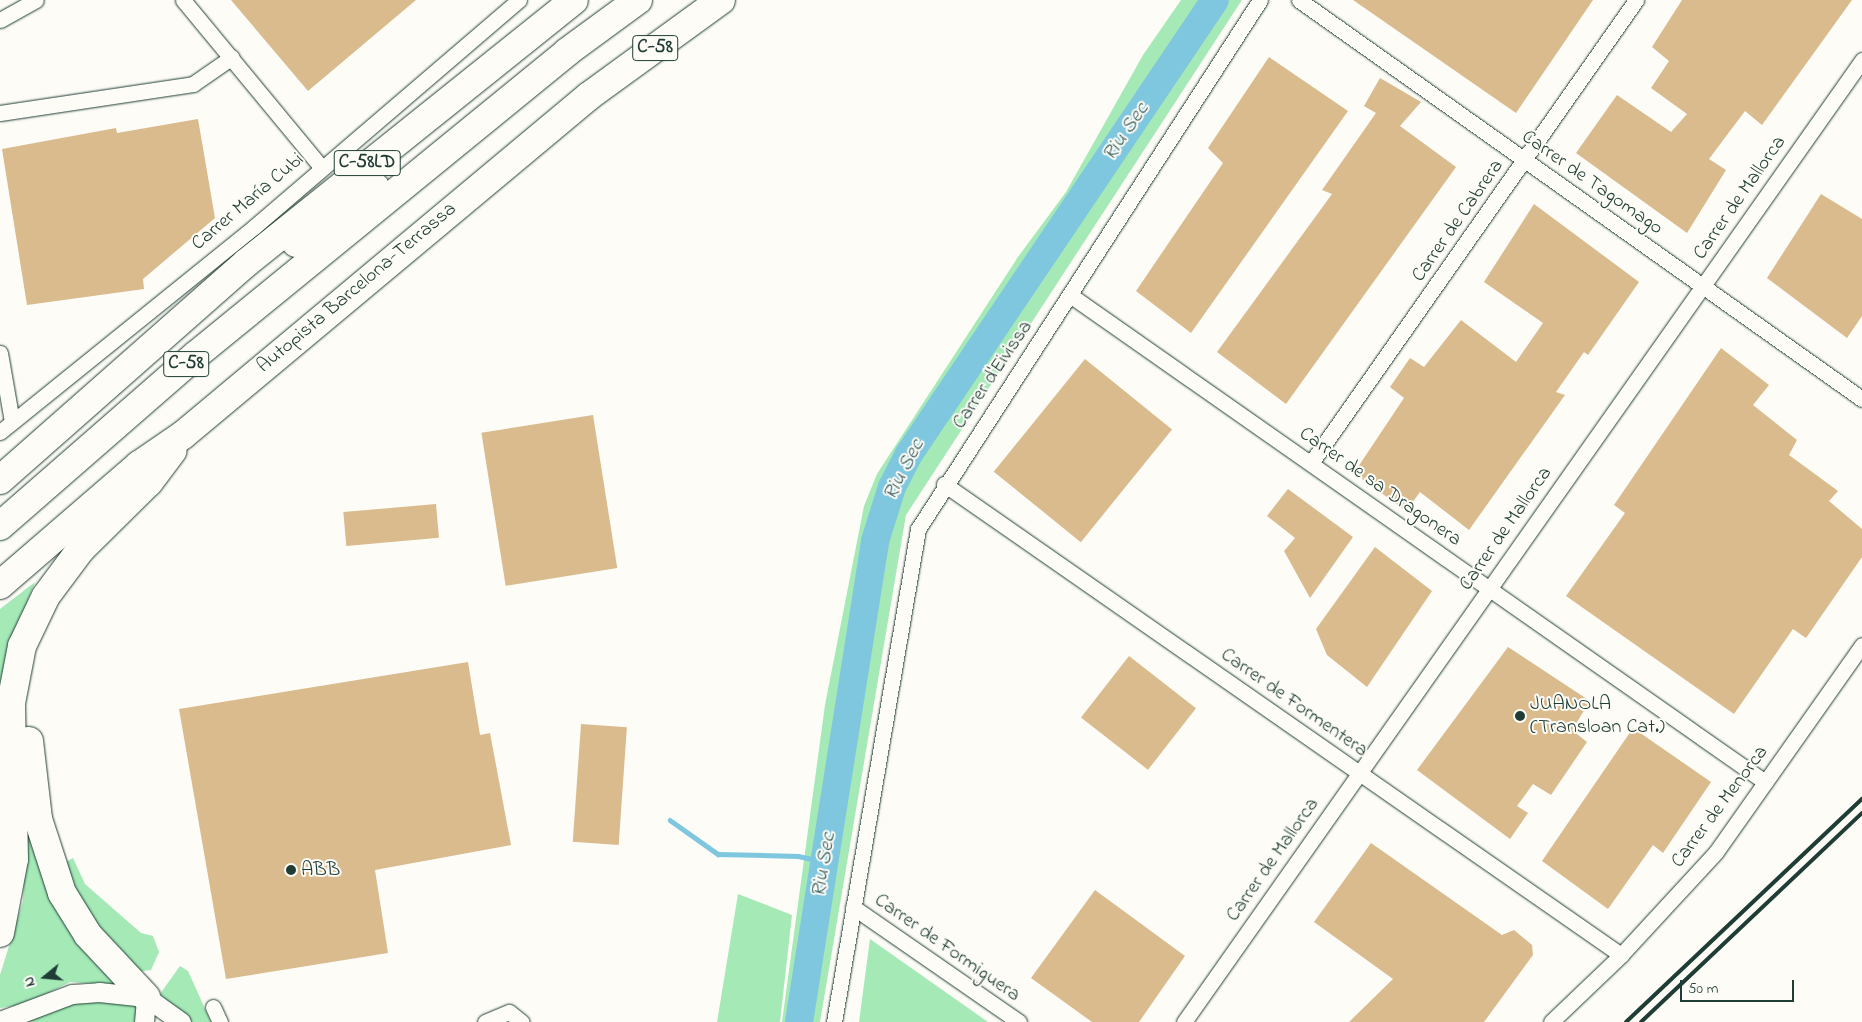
<!DOCTYPE html>
<html>
<head>
<meta charset="utf-8">
<style>
  body { margin:0 }
  #map { position:relative; width:1862px; height:1022px; overflow:hidden; background:#fdfcf7; font-family:"Indie Flower",sans-serif }
  div>[style] { position:absolute }
  [style*='--x'] { left:calc(var(--x)*1px); top:calc(var(--y)*1px); width:calc(var(--w)*1px); rotate:calc(var(--a)*1deg) }
  .green>* { inset:0; background:#a4e9b6 }
  .stream>* { height:4.5px; margin:-2.25px; padding:0 2.25px; transform-origin:2.25px; border-radius:2.25px; background:#7fc6df }
  .river>* { height:28px; margin:-14px; padding:0 14px; transform-origin:14px; border-radius:14px; background:#7fc6df }
  .building>* { inset:0; background:#d9bb8d; transform-origin:0 0 }
  .roads { filter:drop-shadow(0 0 1px #1f3d34) drop-shadow(0 0 1px #1f3d34) }
  .minor>* { height:15px; margin:-7.5px; padding:0 7.5px; transform-origin:7.5px; border-radius:7.5px; background:#fdfcf7 }
  .tertiary>* { height:19px; margin:-9.5px; padding:0 9.5px; transform-origin:9.5px; border-radius:9.5px; background:#fdfcf7 }
  .motorway>* { height:28px; margin:-14px; padding:0 14px; transform-origin:14px; border-radius:14px; background:#fdfcf7 }
  .rail>* { height:4px; margin:-2px; padding:0 2px; transform-origin:2px; border-radius:2px; background:#1f3d34 }
  .dots>* { width:14px; height:14px; translate:-50% -50%; box-sizing:border-box; border:2px solid #fdfcf7; border-radius:50% }
  span { translate:-50% -50%; white-space:nowrap; text-align:center; line-height:1.15; -webkit-text-stroke:4px #fdfcf7; paint-order:stroke }
  .shield-label span { padding:1px 4px; background:#fdfcf7; border:1px solid; border-radius:4px; -webkit-text-stroke-width:0 }
  .shield-label { font-size:19px; color:#1f3d34; font-weight:700 }
  .street-label { font-size:20px; color:#1f3d34 }
  .poi-label { font-size:20px; color:#1f3d34 }
  .left { translate:0 -50%; text-align:left }
  .water-label { font-size:21px; color:#375f5f; font-style:italic }
  .north { position:absolute; left:20px; top:952px; width:50px; height:50px; -webkit-text-stroke:4px #fdfcf7; paint-order:stroke; rotate:253deg; font-size:14px; font-weight:700; line-height:20px; text-align:center; color:#1f3d34 }
  .north::after { content:''; display:block; margin:auto; width:18px; height:22px; background:#1f3d34; clip-path:polygon(50% 0,100% 100%,50% 72%,0 100%) }
  .scale { position:absolute; left:1680px; top:980px; width:114px; height:22px; box-sizing:border-box; border:2px solid #1f3d34; border-top:0; padding-left:6px; font-size:15px; line-height:18px; white-space:nowrap; color:#1f3d34; -webkit-text-stroke:4px #fdfcf7; paint-order:stroke }
</style>
</head>
<body>
<div id="map">
  <div class="green">
    <i style="clip-path:polygon(1181px 0,1242px 0,906px 515px,820px 1022px,782px 1022px,825px 705px,864px 506px,877px 474px,1018px 257px,1066px 192px,1143px 55px)"></i>
    <i style="clip-path:polygon(35px 582px,11px 642px,0 697px,0 609px)"></i>
    <i style="clip-path:polygon(32px 822px,128px 986px,70px 982px,26px 1004px,0 1008px,0 975px,23px 901px,26px 825px)"></i>
    <i style="clip-path:polygon(73px 858px,85px 884px,141px 933px,153px 936px,159px 952px,151px 970px,135px 972px,108px 945px,60px 865px)"></i>
    <i style="clip-path:polygon(738px 894px,792px 915px,780px 1022px,717px 1022px)"></i>
    <i style="clip-path:polygon(870px 939px,988px 1022px,859px 1022px)"></i>
    <i style="clip-path:polygon(180px 966px,188px 971px,211px 1022px,190px 1022px,160px 994px)"></i>
    <i style="clip-path:polygon(105px 1001px,137px 1005px,135px 1022px,27px 1022px,70px 1004px)"></i>
  </div>
  <div class="stream">
    <i style="--x:670;--y:820;--w:59;--a:35.3"></i>
    <i style="--x:718;--y:854;--w:80;--a:1.4"></i>
    <i style="--x:798;--y:856;--w:25;--a:12"></i>
  </div>
  <div class="river">
    <i style="--x:799;--y:1022;--w:487;--a:-81"></i>
    <i style="--x:875;--y:541;--w:57;--a:-72.5"></i>
    <i style="--x:892;--y:487;--w:37;--a:-63"></i>
    <i style="--x:909;--y:454;--w:547;--a:-56.02"></i>
  </div>
  <div class="building">
    <i style="clip-path:polygon(231px 0,416px 0,308px 91px)"></i>
    <i style="clip-path:polygon(1353px 0,1593px 0,1516px 113px)"></i>
    <i style="clip-path:polygon(1682px 0,1852px 0,1762px 125px,1745px 111px,1709px 159px,1726px 170px,1687px 233px,1576px 153px,1617px 95px,1671px 132px,1687px 114px,1651px 88px,1669px 61px,1652px 47px)"></i>
    <i style="clip-path:polygon(1269px 57px,1348px 111px,1191px 333px,1136px 291px,1223px 163px,1208px 148px)"></i>
    <i style="clip-path:polygon(1380px 78px,1421px 102px,1400px 126px,1456px 167px,1286px 404px,1217px 352px,1332px 194px,1322px 190px,1376px 113px,1364px 106px)"></i>
    <i style="clip-path:polygon(198px 119px,215px 218px,143px 279px,144px 289px,27px 305px,2px 149px,116px 128px,117px 133px)"></i>
    <i style="clip-path:polygon(1821px 194px,1862px 219px,1862px 316px,1847px 338px,1767px 278px)"></i>
    <i style="clip-path:polygon(1534px 204px,1639px 282px,1588px 355px,1584px 352px,1556px 392px,1565px 395px,1469px 530px,1420px 492px,1406px 511px,1354px 473px,1404px 398px,1390px 387px,1410px 358px,1424px 367px,1461px 320px,1516px 362px,1543px 323px,1484px 282px)"></i>
    <i style="clip-path:polygon(1721px 348px,1769px 385px,1753px 405px,1797px 440px,1789px 455px,1838px 491px,1829px 501px,1862px 529px,1862px 557px,1806px 638px,1793px 629px,1734px 714px,1566px 596px,1625px 513px,1614px 505px)"></i>
    <i style="left:1085px;top:359px;width:112px;height:145px;rotate:39deg"></i>
    <i style="left:593px;top:415px;width:155px;height:113px;rotate:81deg"></i>
    <i style="clip-path:polygon(1288px 489px,1353px 537px,1310px 598px,1284px 551px,1295px 538px,1267px 516px)"></i>
    <i style="left:436px;top:504px;width:34px;height:93px;rotate:85deg"></i>
    <i style="clip-path:polygon(1375px 547px,1432px 591px,1367px 687px,1327px 655px,1316px 629px)"></i>
    <i style="clip-path:polygon(1508px 647px,1590px 701px,1572px 730px,1587px 742px,1551px 795px,1533px 784px,1517px 806px,1528px 813px,1510px 839px,1417px 770px)"></i>
    <i style="left:1129px;top:656px;width:85px;height:78px;rotate:38deg"></i>
    <i style="clip-path:polygon(468px 662px,480px 735px,490px 733px,511px 845px,375px 870px,388px 953px,226px 979px,179px 709px)"></i>
    <i style="left:581px;top:724px;width:46px;height:118px;rotate:4deg"></i>
    <i style="clip-path:polygon(1633px 728px,1711px 782px,1663px 853px,1653px 845px,1608px 909px,1542px 861px)"></i>
    <i style="clip-path:polygon(1371px 843px,1502px 935px,1514px 930px,1532px 945px,1533px 955px,1484px 1022px,1349px 1022px,1393px 979px,1314px 922px)"></i>
    <i style="clip-path:polygon(1095px 890px,1185px 956px,1139px 1022px,1092px 1022px,1031px 978px)"></i>
  </div>
  <div class="roads">
    <div class="minor">
      <i style="--x:183;--y:0;--w:217;--a:50.4"></i>
      <i style="--x:1299;--y:0;--w:690;--a:35.33"></i>
      <i style="--x:0;--y:20;--w:41;--a:-29.1"></i>
      <i style="--x:0;--y:113;--w:195;--a:-8.5"></i>
      <i style="--x:193;--y:84;--w:47;--a:-34.7"></i>
      <i style="--x:1070;--y:295;--w:849;--a:35.02"></i>
      <i style="--x:0;--y:353;--w:70;--a:80.1"></i>
      <i style="--x:0;--y:432;--w:326;--a:-38.9"></i>
      <i style="--x:254;--y:227;--w:349;--a:-40.6"></i>
      <i style="--x:1311;--y:463;--w:566;--a:-54.93"></i>
      <i style="--x:944;--y:484;--w:825;--a:34.83"></i>
      <i style="--x:853;--y:907;--w:202;--a:34.7"></i>
      <i style="--x:213;--y:1007;--w:17;--a:65"></i>
      <i style="--x:485;--y:1022;--w:26;--a:-23"></i>
      <i style="--x:509;--y:1012;--w:16;--a:38"></i>
      <i style="--x:834;--y:1022;--w:500;--a:-80.33"></i>
      <i style="--x:918;--y:529;--w:630;--a:-57.12"></i>
      <i style="--x:1184;--y:1022;--w:1177;--a:-54.82"></i>
      <i style="--x:1551;--y:1022;--w:97;--a:-43.7"></i>
      <i style="--x:1621;--y:955;--w:140;--a:-47.3"></i>
      <i style="--x:1716;--y:852;--w:253;--a:-54.8"></i>
    </div>
    <div class="tertiary">
      <i style="--x:0;--y:1021;--w:77;--a:-20.6"></i>
      <i style="--x:72;--y:994;--w:27;--a:-4"></i>
      <i style="--x:99;--y:992;--w:47;--a:6.1"></i>
      <i style="--x:146;--y:997;--w:43;--a:35.5"></i>
      <i style="--x:144;--y:1022;--w:25;--a:-85"></i>
    </div>
    <div class="motorway">
      <i style="--x:296;--y:243;--w:97;--a:-35.3"></i>
      <i style="--x:0;--y:480;--w:328;--a:-41.4"></i>
      <i style="--x:246;--y:263;--w:420;--a:-38.7"></i>
      <i style="--x:0;--y:526;--w:260;--a:-41.1"></i>
      <i style="--x:196;--y:355;--w:479;--a:-39.2"></i>
      <i style="--x:567;--y:52;--w:88;--a:-36.2"></i>
      <i style="--x:0;--y:585;--w:184;--a:-40.8"></i>
      <i style="--x:139;--y:465;--w:53;--a:-34.3"></i>
      <i style="--x:183;--y:435;--w:529;--a:-39.86"></i>
      <i style="--x:589;--y:96;--w:163;--a:-36"></i>
      <i style="--x:29;--y:741;--w:79;--a:83.4"></i>
      <i style="--x:38;--y:819;--w:78;--a:72"></i>
      <i style="--x:62;--y:893;--w:49;--a:58.2"></i>
      <i style="--x:88;--y:935;--w:85;--a:46.9"></i>
      <i style="--x:0;--y:933;--w:75;--a:-79.3"></i>
      <i style="--x:14;--y:859;--w:156;--a:-91.1"></i>
      <i style="--x:11;--y:703;--w:58;--a:-79.1"></i>
      <i style="--x:22;--y:646;--w:55;--a:-64.4"></i>
      <i style="--x:46;--y:596;--w:59;--a:-53.3"></i>
      <i style="--x:81;--y:549;--w:95;--a:-44.6"></i>
      <i style="--x:149;--y:482;--w:39;--a:-53"></i>
    </div>
  </div>
  <div class="rail">
    <i style="--x:1626;--y:1022;--w:325;--a:-43.4"></i>
    <i style="--x:1641;--y:1022;--w:304;--a:-43.4"></i>
  </div>
  <div class="dots">
    <i style="left:1520px;top:716px;background:#1f3d34"></i>
    <i style="left:291px;top:870px;background:#1f3d34"></i>
  </div>
  <div class="shield-label">
    <span style="left:655px;top:48px">C-58</span>
    <span style="left:367px;top:163px">C-58LD</span>
    <span style="left:186px;top:364px">C-58</span>
  </div>
  <div class="street-label">
    <span style="left:1592px;top:183px;rotate:35deg">Carrer de Tagomago</span>
    <span style="left:1740px;top:198px;rotate:-55deg">Carrer de Mallorca</span>
    <span style="left:248px;top:202px;rotate:-40deg">Carrer María Cubi</span>
    <span style="left:1458px;top:221px;rotate:-55deg">Carrer de Cabrera</span>
    <span style="left:357px;top:288px;rotate:-40deg">Autopista Barcelona-Terrassa</span>
    <span style="left:993px;top:375px;rotate:-56deg">Carrer d'Eivissa</span>
    <span style="left:1380px;top:487px;rotate:35deg">Carrer de sa Dragonera</span>
    <span style="left:1506px;top:529px;rotate:-55deg">Carrer de Mallorca</span>
    <span style="left:1294px;top:703px;rotate:35deg">Carrer de Formentera</span>
    <span style="left:1720px;top:807px;rotate:-53deg">Carrer de Menorca</span>
    <span style="left:1273px;top:860px;rotate:-55deg">Carrer de Mallorca</span>
    <span style="left:947px;top:948px;rotate:35deg">Carrer de Formiguera</span>
  </div>
  <div class="poi-label">
    <span class="left" style="left:1530px;top:716px">JUANOLA<br>(Transloan Cat.)</span>
    <span class="left" style="left:301px;top:870px">ABB</span>
  </div>
  <div class="water-label">
    <span style="left:1126px;top:132px;rotate:-56deg">Riu Sec</span>
    <span style="left:904px;top:470px;rotate:-63deg">Riu Sec</span>
    <span style="left:824px;top:865px;rotate:-81deg">Riu Sec</span>
  </div>
  <div class="north">N</div>
  <div class="scale">50 m</div>
</div>
</body>
</html>
